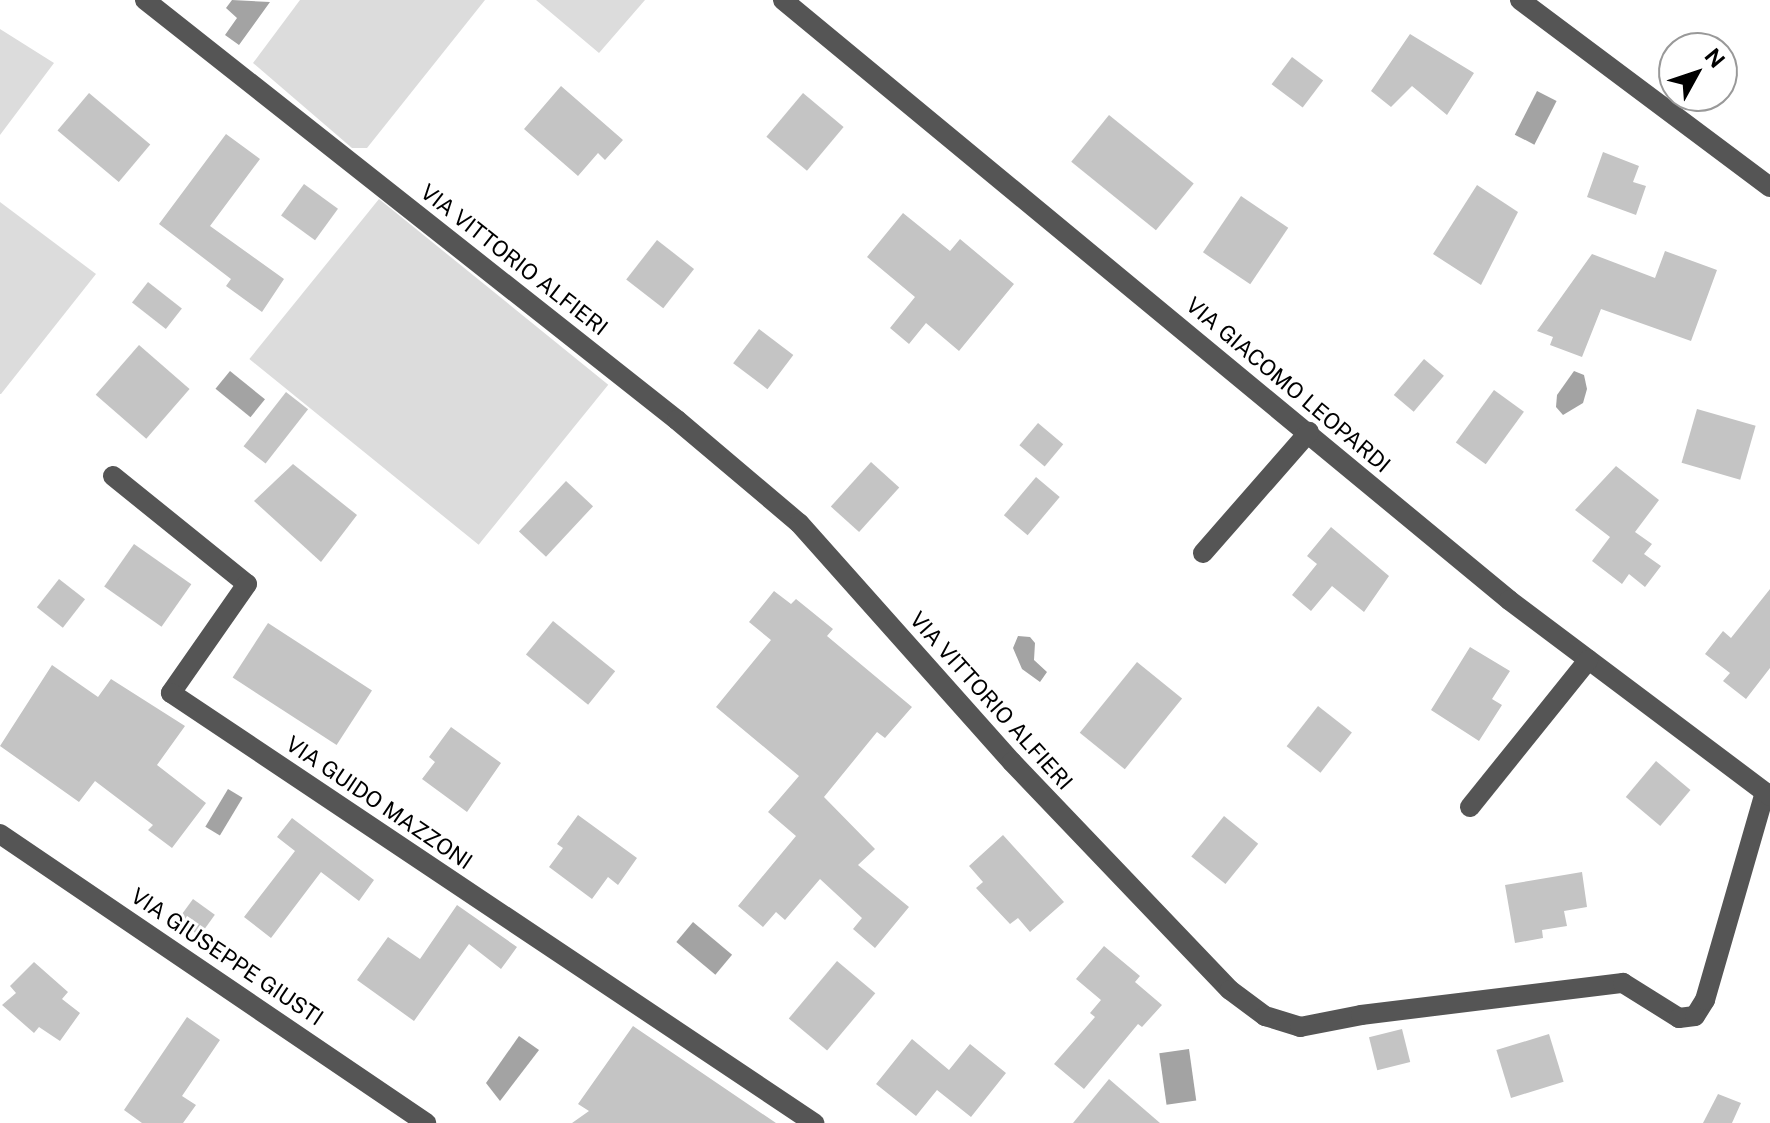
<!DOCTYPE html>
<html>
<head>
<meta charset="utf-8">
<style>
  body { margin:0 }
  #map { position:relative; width:1770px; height:1123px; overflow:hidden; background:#fff; font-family:"Public Sans",sans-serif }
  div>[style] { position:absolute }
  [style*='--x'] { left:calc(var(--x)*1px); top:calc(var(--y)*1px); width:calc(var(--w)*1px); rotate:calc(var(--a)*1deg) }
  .green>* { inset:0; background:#dcdcdc; transform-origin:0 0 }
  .water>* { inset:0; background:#a3a3a3; transform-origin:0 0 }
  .building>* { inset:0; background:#c4c4c4; transform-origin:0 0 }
  .minor>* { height:20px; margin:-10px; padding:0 10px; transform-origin:10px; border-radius:10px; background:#555 }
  span { translate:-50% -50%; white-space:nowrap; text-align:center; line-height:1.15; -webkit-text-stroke:6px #fff; paint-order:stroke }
  .street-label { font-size:22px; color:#000 }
  .north { position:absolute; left:1658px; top:32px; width:80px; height:80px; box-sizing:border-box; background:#fff; border:2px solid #999; border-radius:50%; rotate:50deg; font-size:22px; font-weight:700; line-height:32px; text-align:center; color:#000 }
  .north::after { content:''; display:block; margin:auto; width:28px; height:36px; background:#000; clip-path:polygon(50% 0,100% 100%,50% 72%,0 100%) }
</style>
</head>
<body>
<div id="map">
  <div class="green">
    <i style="clip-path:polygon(300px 0,485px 0,367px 148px,352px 148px,253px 63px)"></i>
    <i style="clip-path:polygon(536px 0,645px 0,599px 53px)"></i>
    <i style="clip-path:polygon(0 29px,54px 63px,0 135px)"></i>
    <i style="left:379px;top:199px;width:295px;height:206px;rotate:39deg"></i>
    <i style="clip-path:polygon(0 202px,96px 274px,1px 394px,0 394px)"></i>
  </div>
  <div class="water">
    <i style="clip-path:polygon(232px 0,270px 2px,239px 45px,225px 35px,237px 18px,226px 8px)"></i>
    <i style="left:1537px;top:91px;width:22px;height:49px;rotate:27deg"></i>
    <i style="left:230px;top:371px;width:45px;height:23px;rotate:39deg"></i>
    <i style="clip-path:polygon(1574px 371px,1584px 375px,1587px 389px,1583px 403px,1563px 415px,1556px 407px,1557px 395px)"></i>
    <i style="clip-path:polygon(1018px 636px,1030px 637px,1035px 643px,1034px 660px,1047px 672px,1040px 682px,1022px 669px,1013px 648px)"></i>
    <i style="left:228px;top:789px;width:17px;height:44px;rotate:31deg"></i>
    <i style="left:693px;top:922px;width:51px;height:26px;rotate:40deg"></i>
    <i style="clip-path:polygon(519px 1036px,539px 1050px,500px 1101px,486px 1083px)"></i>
    <i style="left:1189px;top:1049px;width:52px;height:30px;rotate:82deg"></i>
  </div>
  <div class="building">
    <i style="clip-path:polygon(1410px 34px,1474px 73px,1447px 115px,1412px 86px,1391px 107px,1371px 91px)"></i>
    <i style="left:1292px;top:57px;width:39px;height:34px;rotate:37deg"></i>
    <i style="clip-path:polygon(561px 86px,623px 140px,605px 160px,598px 153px,578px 176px,524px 129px)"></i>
    <i style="left:89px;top:93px;width:80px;height:49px;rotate:40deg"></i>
    <i style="left:803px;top:93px;width:53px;height:57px;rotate:40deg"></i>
    <i style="left:1109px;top:115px;width:109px;height:60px;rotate:39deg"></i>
    <i style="clip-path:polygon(226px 134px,260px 159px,210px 226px,284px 279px,262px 312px,226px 286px,231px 279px,159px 224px)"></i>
    <i style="clip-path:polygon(1603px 152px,1639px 166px,1633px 182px,1646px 186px,1636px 215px,1587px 197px)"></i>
    <i style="left:304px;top:184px;width:42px;height:39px;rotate:36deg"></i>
    <i style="clip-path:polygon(1477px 185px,1518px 212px,1481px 285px,1433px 254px)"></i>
    <i style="left:1241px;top:196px;width:57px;height:68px;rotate:34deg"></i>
    <i style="clip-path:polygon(903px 213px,950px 251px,960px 239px,1014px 284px,959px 351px,926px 323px,909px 344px,890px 328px,915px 297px,867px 257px)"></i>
    <i style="left:657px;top:240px;width:47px;height:50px;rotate:38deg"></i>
    <i style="clip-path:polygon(1665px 251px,1717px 270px,1691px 341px,1601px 309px,1582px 357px,1550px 345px,1553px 337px,1537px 331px,1592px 254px,1655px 278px)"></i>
    <i style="left:148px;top:282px;width:43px;height:26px;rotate:38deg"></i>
    <i style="left:759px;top:329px;width:43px;height:43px;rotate:37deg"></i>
    <i style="left:139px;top:345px;width:67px;height:66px;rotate:41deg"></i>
    <i style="left:1424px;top:359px;width:26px;height:47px;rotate:40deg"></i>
    <i style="left:1494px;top:390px;width:37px;height:65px;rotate:36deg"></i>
    <i style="left:286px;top:392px;width:28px;height:69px;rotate:38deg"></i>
    <i style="left:1697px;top:409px;width:61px;height:56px;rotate:16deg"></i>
    <i style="left:1038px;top:423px;width:33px;height:29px;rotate:40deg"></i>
    <i style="left:871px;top:462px;width:38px;height:60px;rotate:42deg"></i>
    <i style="clip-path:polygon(293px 464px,357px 515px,321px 562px,254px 501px)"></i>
    <i style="clip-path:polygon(1616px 466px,1659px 500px,1635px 532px,1652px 544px,1644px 554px,1661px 566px,1645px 587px,1629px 574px,1622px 584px,1592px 561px,1610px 537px,1575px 510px)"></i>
    <i style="left:1036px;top:477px;width:31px;height:50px;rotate:40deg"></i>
    <i style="left:566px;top:481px;width:37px;height:69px;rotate:43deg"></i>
    <i style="clip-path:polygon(1331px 527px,1389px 576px,1364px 612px,1332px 586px,1311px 611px,1292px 595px,1317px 564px,1307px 556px)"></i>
    <i style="left:134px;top:544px;width:70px;height:52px;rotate:35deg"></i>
    <i style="left:59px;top:579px;width:33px;height:36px;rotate:38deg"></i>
    <i style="clip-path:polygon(1770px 589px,1770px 668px,1746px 699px,1723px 681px,1730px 673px,1705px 654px,1723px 631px,1731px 638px)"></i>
    <i style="clip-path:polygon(774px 591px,791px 604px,796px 599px,833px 629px,827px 636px,912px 707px,885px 738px,877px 732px,824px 797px,875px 849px,858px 865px,909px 907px,875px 948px,853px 929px,862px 918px,820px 879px,785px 920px,776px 912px,763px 927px,738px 906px,796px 836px,768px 812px,799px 776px,716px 707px,771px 640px,749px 622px)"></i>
    <i style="left:553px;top:621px;width:80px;height:43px;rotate:39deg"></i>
    <i style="left:268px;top:623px;width:124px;height:65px;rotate:33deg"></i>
    <i style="clip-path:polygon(1470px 647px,1510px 671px,1492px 699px,1502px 705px,1479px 741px,1431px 710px)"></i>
    <i style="left:1137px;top:662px;width:58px;height:91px;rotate:39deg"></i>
    <i style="clip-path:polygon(52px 665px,98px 697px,111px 679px,185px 726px,157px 765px,206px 803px,172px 848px,148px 830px,153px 825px,95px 781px,79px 802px,0 746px)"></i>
    <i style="left:1318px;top:706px;width:43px;height:51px;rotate:38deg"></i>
    <i style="clip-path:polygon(451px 727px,501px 763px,467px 812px,422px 779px,435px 762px,429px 757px)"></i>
    <i style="left:1656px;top:761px;width:45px;height:47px;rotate:40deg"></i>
    <i style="clip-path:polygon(578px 815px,637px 858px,618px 885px,608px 877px,592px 899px,549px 867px,563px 848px,557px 844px)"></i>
    <i style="left:1224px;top:816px;width:44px;height:52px;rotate:39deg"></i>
    <i style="clip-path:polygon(292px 818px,374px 880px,359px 901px,321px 872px,271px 938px,244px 917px,295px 851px,277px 837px)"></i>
    <i style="clip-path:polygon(1003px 835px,1064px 902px,1030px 932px,1018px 918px,1010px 924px,976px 888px,983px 882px,969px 866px)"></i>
    <i style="clip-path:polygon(1582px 872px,1587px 907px,1564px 911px,1567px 926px,1542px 930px,1543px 938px,1515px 943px,1505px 885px)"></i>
    <i style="left:193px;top:899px;width:27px;height:26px;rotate:36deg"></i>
    <i style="clip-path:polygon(457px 905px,517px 947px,501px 969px,469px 944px,414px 1021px,357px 980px,388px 937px,420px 959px)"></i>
    <i style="clip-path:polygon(1104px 946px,1140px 976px,1135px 982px,1162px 1005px,1142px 1027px,1138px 1024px,1084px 1089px,1054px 1064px,1095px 1017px,1090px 1013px,1101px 1000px,1076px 979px)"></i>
    <i style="left:837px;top:961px;width:50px;height:75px;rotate:40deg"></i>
    <i style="clip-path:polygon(34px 962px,68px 992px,62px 999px,80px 1013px,60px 1041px,39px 1027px,34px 1033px,2px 1005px,16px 993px,10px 986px)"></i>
    <i style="clip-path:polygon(187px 1017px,220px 1040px,182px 1096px,196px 1105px,183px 1123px,142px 1123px,124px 1110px)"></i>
    <i style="clip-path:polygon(633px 1026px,711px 1079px,776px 1123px,572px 1123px,589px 1111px,578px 1104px)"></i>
    <i style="left:1402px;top:1029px;width:34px;height:34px;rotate:76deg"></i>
    <i style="left:1549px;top:1034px;width:50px;height:55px;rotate:73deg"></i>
    <i style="clip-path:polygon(912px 1039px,949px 1070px,970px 1044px,1006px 1073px,971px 1117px,937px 1090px,916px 1116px,876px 1084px)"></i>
    <i style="clip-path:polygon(1109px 1079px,1160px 1123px,1073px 1123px)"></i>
    <i style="clip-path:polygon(1718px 1094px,1741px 1103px,1732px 1123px,1703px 1123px)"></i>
  </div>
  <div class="minor">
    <i style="--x:145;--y:0;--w:678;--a:38.29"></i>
    <i style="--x:677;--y:420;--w:160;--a:40.2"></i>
    <i style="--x:799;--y:523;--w:320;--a:48.3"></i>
    <i style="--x:1012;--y:762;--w:315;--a:46.3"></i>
    <i style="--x:1230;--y:990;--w:44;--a:36.6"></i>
    <i style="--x:1265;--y:1016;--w:37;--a:17"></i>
    <i style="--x:1300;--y:1027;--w:62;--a:-11.1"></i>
    <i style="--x:1361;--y:1015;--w:264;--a:-7"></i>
    <i style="--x:1623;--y:983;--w:66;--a:32"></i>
    <i style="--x:1679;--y:1018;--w:16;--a:-7"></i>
    <i style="--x:1695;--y:1016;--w:19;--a:-58"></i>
    <i style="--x:1705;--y:1000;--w:216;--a:-73.9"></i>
    <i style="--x:783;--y:0;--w:942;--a:39.57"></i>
    <i style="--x:1509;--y:600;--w:326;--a:36.9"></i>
    <i style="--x:1520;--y:0;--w:312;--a:36.8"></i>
    <i style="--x:113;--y:476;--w:172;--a:38.9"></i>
    <i style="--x:247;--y:584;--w:133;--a:124.9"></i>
    <i style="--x:171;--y:693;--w:774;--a:33.77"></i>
    <i style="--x:1203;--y:553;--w:161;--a:-48.8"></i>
    <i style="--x:1470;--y:807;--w:189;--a:-51.2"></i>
    <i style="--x:0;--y:834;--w:515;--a:34.15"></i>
  </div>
  <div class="street-label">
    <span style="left:514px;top:260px;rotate:38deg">VIA VITTORIO ALFIERI</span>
    <span style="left:1288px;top:385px;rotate:40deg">VIA GIACOMO LEOPARDI</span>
    <span style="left:991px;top:701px;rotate:48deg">VIA VITTORIO ALFIERI</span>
    <span style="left:379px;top:803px;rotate:34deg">VIA GUIDO MAZZONI</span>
    <span style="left:227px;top:957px;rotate:34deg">VIA GIUSEPPE GIUSTI</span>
  </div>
  <div class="north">N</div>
</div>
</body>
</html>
